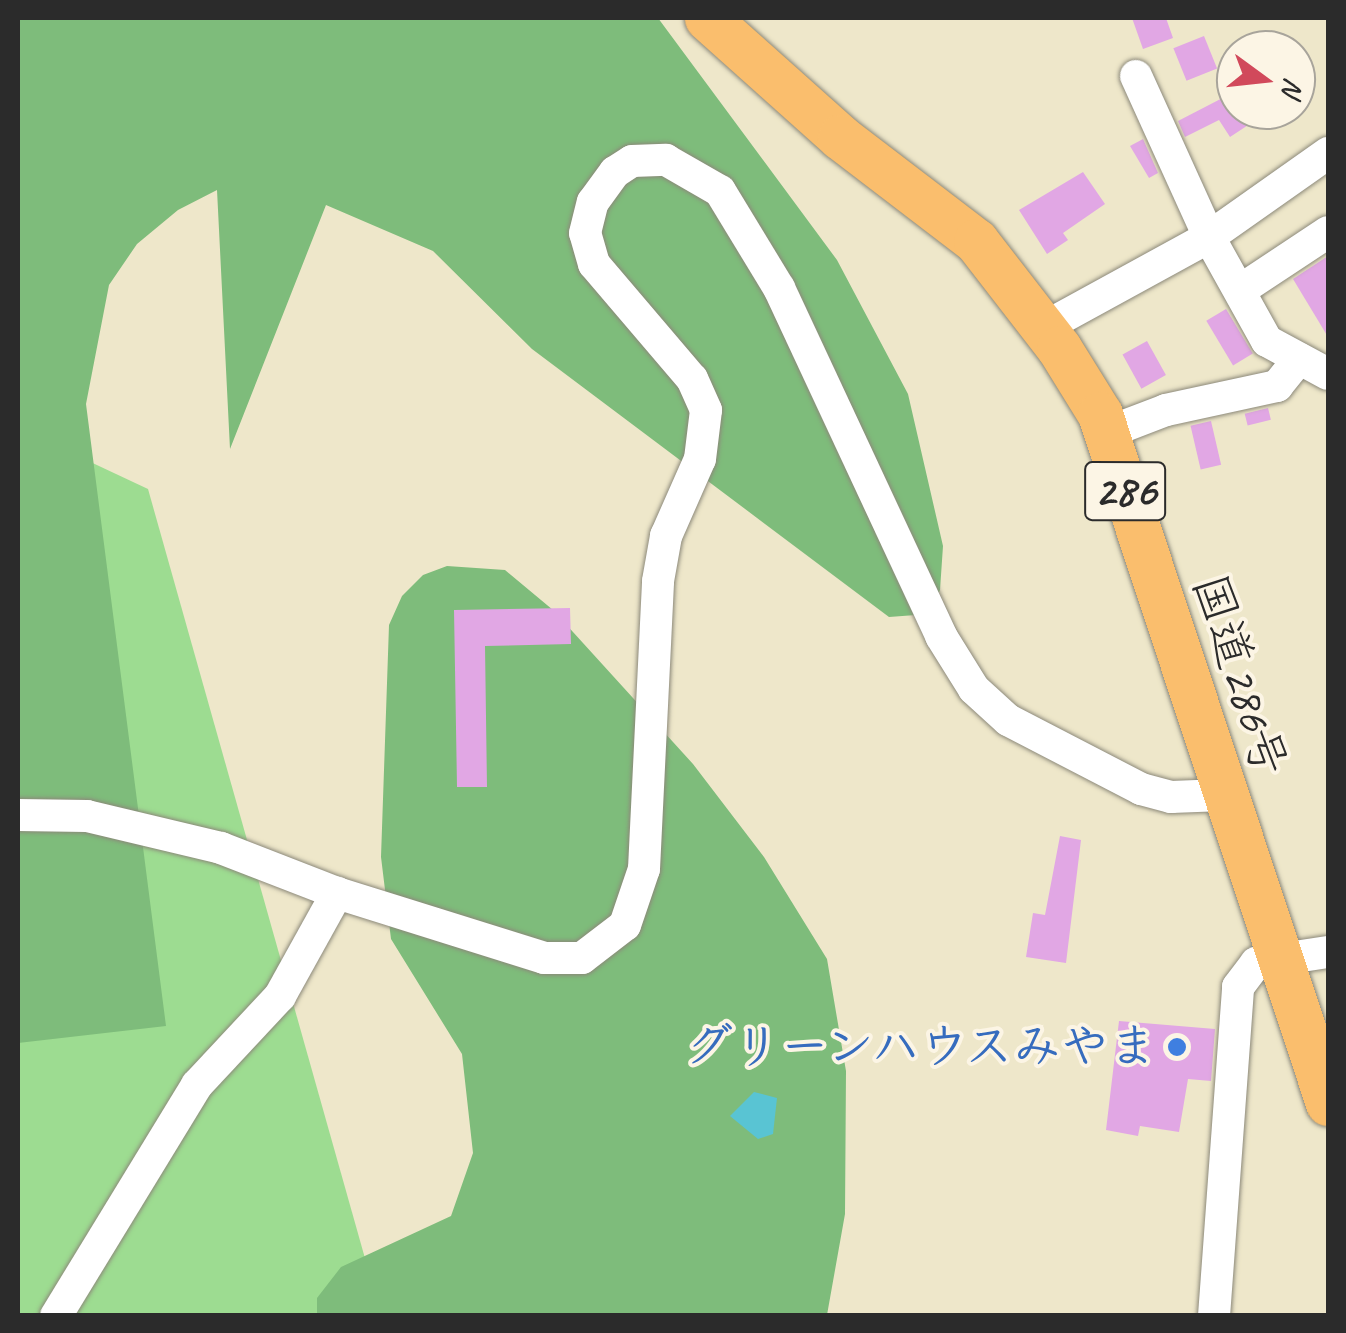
<!DOCTYPE html>
<html>
<head>
<meta charset="utf-8">
<style>
  body { margin:0 }
  #map { position:relative; width:1346px; height:1333px; overflow:hidden; background:#eee7ca; font-family:Caveat,"Klee One",sans-serif }
  div>[style] { position:absolute }
  [style*='--x'] { left:calc(var(--x)*1px); top:calc(var(--y)*1px); width:calc(var(--w)*1px); rotate:calc(var(--a)*1deg) }
  .green>* { inset:0; background:#9ddc91 }
  .forest>* { inset:0; background:#7ebc7b }
  .water>* { inset:0; background:#59c4d3 }
  .building>* { inset:0; background:#e1a7e4; transform-origin:0 0 }
  .roads { filter:drop-shadow(0 0 2px #8c897a) drop-shadow(0 0 2px #8c897a) }
  .minor>* { height:32px; margin:-16px; padding:0 16px; transform-origin:16px; border-radius:16px; background:#fff }
  .highway>* { height:45px; margin:-22.5px; padding:0 22.5px; transform-origin:22.5px; border-radius:22.5px; background:#fabe6d }
  .dots>* { width:28px; height:28px; translate:-50% -50%; box-sizing:border-box; border:5px solid #fcf5e5; border-radius:50% }
  span { translate:-50% -50%; white-space:nowrap; text-align:center; line-height:1.15; -webkit-text-stroke:8px #fcf5e5; paint-order:stroke }
  .shield-label span { padding:2px 8px; background:#fcf5e5; border:2px solid; border-radius:8px; -webkit-text-stroke-width:0 }
  .shield-label { font-size:45px; color:#2b2b2b; font-weight:700 }
  .street-label { font-size:48px; color:#2b2b2b }
  .shop-label { font-size:48px; color:#366cbe; font-weight:700 }
  .right { translate:-100% -50%; text-align:right }
  .frame { position:absolute; inset:0; border:20px solid #2b2b2b; pointer-events:none }
  .north { position:absolute; left:1216px; top:30px; width:100px; height:100px; box-sizing:border-box; background:#fcf5e5; border:2px solid #a8a49b; border-radius:50%; rotate:105deg; font-size:28px; font-weight:700; line-height:40px; text-align:center; color:#2b2b2b }
  .north::after { content:''; display:block; margin:auto; width:35px; height:45px; background:#d1495b; clip-path:polygon(50% 0,100% 100%,50% 72%,0 100%) }
</style>
</head>
<body>
<div id="map">
  <div class="green">
    <i style="clip-path:polygon(18px 428px,148px 489px,381px 1315px,18px 1316px)"></i>
  </div>
  <div class="forest">
    <i style="clip-path:polygon(18px 18px,658px 18px,837px 260px,908px 394px,943px 546px,940px 590px,929px 614px,889px 617px,532px 349px,433px 251px,326px 205px,230px 449px,217px 190px,178px 210px,137px 244px,109px 285px,86px 404px,166px 1026px,18px 1043px)"></i>
    <i style="clip-path:polygon(447px 566px,505px 570px,553px 610px,693px 764px,764px 857px,827px 959px,846px 1071px,845px 1214px,827px 1315px,317px 1316px,317px 1298px,341px 1267px,451px 1216px,473px 1153px,462px 1054px,391px 939px,381px 857px,389px 625px,402px 596px,423px 575px)"></i>
  </div>
  <div class="water">
    <i style="clip-path:polygon(754px 1092px,777px 1098px,773px 1134px,758px 1139px,730px 1116px)"></i>
  </div>
  <div class="building">
    <i style="clip-path:polygon(1132px 18px,1166px 18px,1173px 38px,1143px 49px)"></i>
    <i style="left:1204px;top:36px;width:35px;height:33px;rotate:68deg"></i>
    <i style="clip-path:polygon(1236px 91px,1236px 110px,1271px 110px,1230px 137px,1219px 120px,1185px 137px,1178px 121px)"></i>
    <i style="clip-path:polygon(1143px 139px,1158px 173px,1149px 178px,1130px 146px)"></i>
    <i style="clip-path:polygon(1083px 172px,1105px 204px,1063px 233px,1068px 240px,1047px 254px,1019px 210px)"></i>
    <i style="clip-path:polygon(1328px 256px,1328px 337px,1293px 279px)"></i>
    <i style="left:1226px;top:309px;width:52px;height:23px;rotate:59deg"></i>
    <i style="left:1147px;top:341px;width:39px;height:28px;rotate:61deg"></i>
    <i style="left:1268px;top:408px;width:12px;height:24px;rotate:76deg"></i>
    <i style="left:1211px;top:421px;width:45px;height:21px;rotate:77deg"></i>
    <i style="clip-path:polygon(570px 608px,571px 644px,485px 646px,487px 787px,457px 787px,454px 610px)"></i>
    <i style="clip-path:polygon(1060px 836px,1081px 840px,1066px 963px,1026px 957px,1033px 913px,1045px 915px)"></i>
    <i style="clip-path:polygon(1119px 1021px,1215px 1029px,1211px 1081px,1188px 1079px,1179px 1132px,1140px 1126px,1138px 1136px,1106px 1130px)"></i>
  </div>
  <div class="roads">
    <div class="minor">
      <i style="--x:1136;--y:76;--w:177;--a:65.6"></i>
      <i style="--x:1209;--y:237;--w:119;--a:60.9"></i>
      <i style="--x:1267;--y:341;--w:69;--a:28.4"></i>
      <i style="--x:1242;--y:289;--w:103;--a:-33.5"></i>
      <i style="--x:1043;--y:328;--w:189;--a:-28.7"></i>
      <i style="--x:1209;--y:237;--w:146;--a:-35.2"></i>
      <i style="--x:1106;--y:433;--w:64;--a:-21"></i>
      <i style="--x:1166;--y:410;--w:114;--a:-12.2"></i>
      <i style="--x:1277;--y:386;--w:35;--a:-51"></i>
      <i style="--x:18;--y:815;--w:69;--a:0.8"></i>
      <i style="--x:87;--y:816;--w:138;--a:13.4"></i>
      <i style="--x:221;--y:848;--w:124;--a:21.2"></i>
      <i style="--x:337;--y:893;--w:217;--a:17.4"></i>
      <i style="--x:544;--y:958;--w:38;--a:0"></i>
      <i style="--x:582;--y:958;--w:54;--a:-37.5"></i>
      <i style="--x:625;--y:925;--w:59;--a:-71.3"></i>
      <i style="--x:644;--y:869;--w:288;--a:-87.2"></i>
      <i style="--x:658;--y:581;--w:46;--a:-79.9"></i>
      <i style="--x:666;--y:536;--w:84;--a:-66.2"></i>
      <i style="--x:700;--y:459;--w:49;--a:-83"></i>
      <i style="--x:706;--y:410;--w:34;--a:-114"></i>
      <i style="--x:692;--y:379;--w:151;--a:-130.4"></i>
      <i style="--x:594;--y:264;--w:32;--a:-106"></i>
      <i style="--x:585;--y:233;--w:32;--a:-76"></i>
      <i style="--x:593;--y:202;--w:37;--a:-54"></i>
      <i style="--x:615;--y:172;--w:20;--a:-33"></i>
      <i style="--x:632;--y:161;--w:34;--a:-2"></i>
      <i style="--x:666;--y:160;--w:62;--a:29.9"></i>
      <i style="--x:720;--y:191;--w:114;--a:58.7"></i>
      <i style="--x:779;--y:288;--w:384;--a:65"></i>
      <i style="--x:941;--y:636;--w:62;--a:58.1"></i>
      <i style="--x:974;--y:689;--w:46;--a:42.4"></i>
      <i style="--x:1008;--y:720;--w:150;--a:27.4"></i>
      <i style="--x:1141;--y:789;--w:31;--a:15"></i>
      <i style="--x:1171;--y:797;--w:52;--a:-2.2"></i>
      <i style="--x:56;--y:1316;--w:271;--a:-58.6"></i>
      <i style="--x:197;--y:1085;--w:122;--a:-47"></i>
      <i style="--x:280;--y:996;--w:118;--a:-61"></i>
      <i style="--x:1214;--y:1316;--w:330;--a:-85.8"></i>
      <i style="--x:1238;--y:987;--w:30;--a:-53"></i>
      <i style="--x:1256;--y:963;--w:73;--a:-8.7"></i>
    </div>
    <div class="highway">
      <i style="--x:707;--y:18;--w:178;--a:41.8"></i>
      <i style="--x:840;--y:137;--w:171;--a:37.4"></i>
      <i style="--x:976;--y:241;--w:135;--a:52.2"></i>
      <i style="--x:1059;--y:348;--w:78;--a:58.2"></i>
      <i style="--x:1100;--y:414;--w:726;--a:71.69"></i>
    </div>
  </div>
  <div class="dots">
    <i style="left:1177px;top:1047px;background:#3f7fe0"></i>
  </div>
  <div class="shield-label">
    <span style="left:1125px;top:491px">286</span>
  </div>
  <div class="street-label">
    <span style="left:1240px;top:675px;rotate:72deg">国道286号</span>
  </div>
  <div class="shop-label">
    <span class="right" style="left:1157px;top:1047px">グリーンハウスみやま</span>
  </div>
  <div class="frame"></div>
  <div class="north">N</div>
</div>
</body>
</html>
